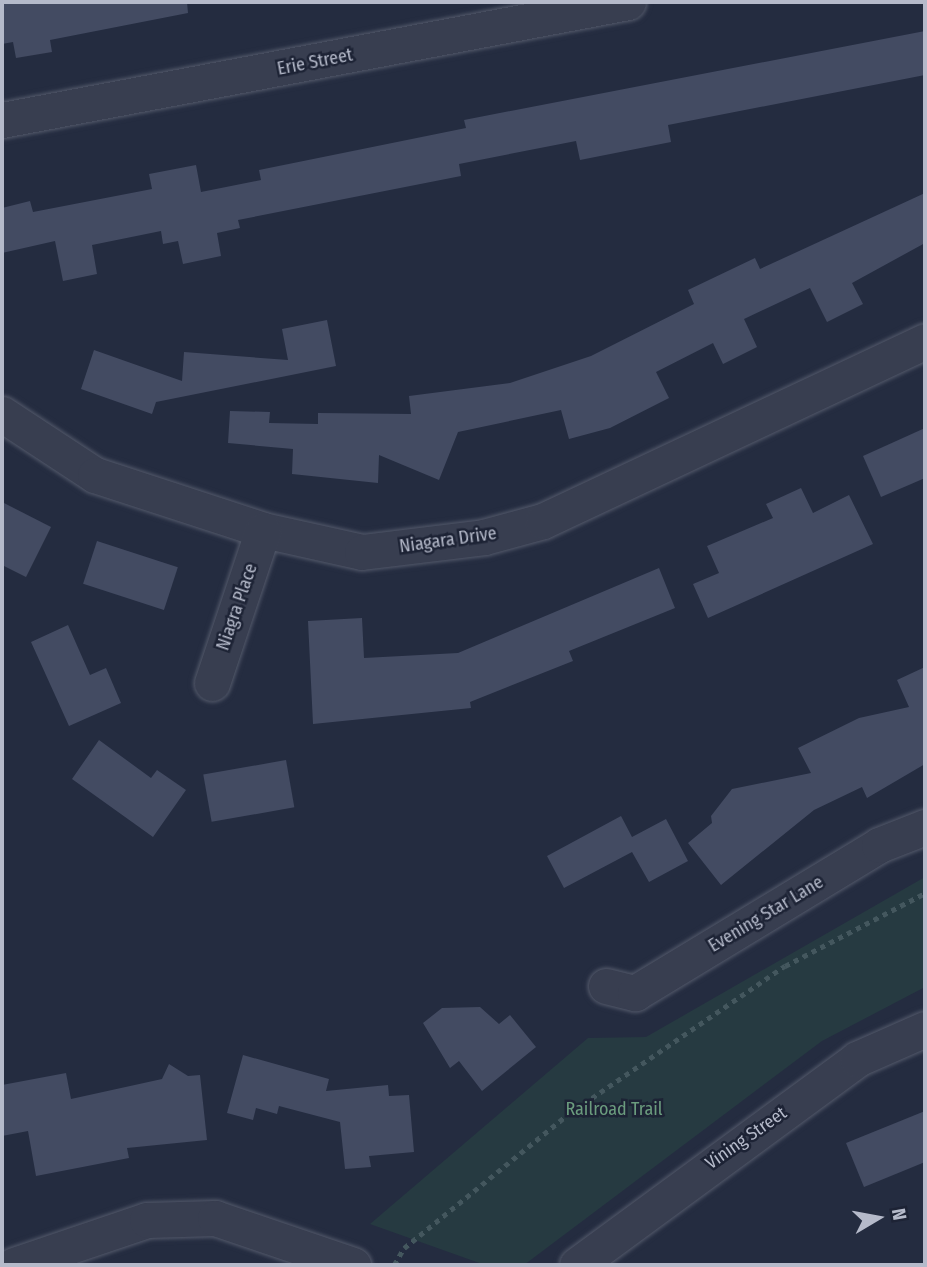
<!DOCTYPE html>
<html>
<head>
<meta charset="utf-8">
<style>
  body { margin:0 }
  #map { position:relative; width:927px; height:1267px; overflow:hidden; background:#242c40; font-family:"Fira Sans Condensed",sans-serif }
  div>[style] { position:absolute }
  [style*='--x'] { left:calc(var(--x)*1px); top:calc(var(--y)*1px); width:calc(var(--w)*1px); rotate:calc(var(--a)*1deg) }
  .green>* { inset:0; background:#263a41 }
  .building>* { inset:0; background:#434b62; transform-origin:0 0 }
  .path>* { height:4.5px; margin-top:-2.25px; transform-origin:0; background:repeating-linear-gradient(90deg,#44575e 0 5px,transparent 0 10px) }
  .roads { filter:drop-shadow(0 0 2px #53596a) drop-shadow(0 0 2px #53596a) }
  .street>* { height:35px; margin:-17.5px; padding:0 17.5px; transform-origin:17.5px; border-radius:17.5px; background:#383e50 }
  span { translate:-50% -50%; white-space:nowrap; text-align:center; line-height:1.15; -webkit-text-stroke:5px #1d2335; paint-order:stroke }
  .street-label { font-size:18px; color:#b5baca }
  .park-label { font-size:18px; color:#6b9c7e }
  .frame { position:absolute; inset:0; border:4px solid #b5baca; pointer-events:none }
  .north { position:absolute; left:843px; top:1183px; width:70px; height:70px; -webkit-text-stroke:5px #1d2335; paint-order:stroke; rotate:80deg; font-size:19px; font-weight:700; line-height:28px; text-align:center; color:#b5baca }
  .north::after { content:''; display:block; margin:auto; width:24px; height:32px; background:#b5baca; clip-path:polygon(50% 0,100% 100%,50% 72%,0 100%) }
</style>
</head>
<body>
<div id="map">
  <div class="green">
    <i style="clip-path:polygon(925px 877px,925px 987px,822px 1041px,524px 1265px,485px 1265px,370px 1224px,588px 1038px,646px 1037px)"></i>
  </div>
  <div class="building">
    <i style="clip-path:polygon(2px 2px,187px 2px,188px 13px,50px 40px,52px 52px,16px 58px,13px 42px,2px 44px)"></i>
    <i style="clip-path:polygon(925px 31px,925px 75px,668px 125px,671px 142px,580px 160px,576px 141px,459px 164px,461px 176px,238px 220px,240px 228px,217px 233px,221px 256px,183px 264px,178px 241px,163px 244px,161px 231px,92px 245px,97px 274px,63px 281px,55px 241px,2px 253px,2px 208px,30px 201px,33px 212px,152px 189px,149px 174px,196px 165px,201px 192px,261px 180px,259px 170px,466px 128px,464px 120px)"></i>
    <i style="clip-path:polygon(925px 193px,925px 243px,852px 283px,863px 304px,827px 322px,810px 288px,744px 319px,757px 347px,723px 364px,713px 343px,656px 372px,669px 398px,610px 428px,569px 439px,561px 410px,458px 432px,439px 480px,379px 455px,378px 483px,292px 474px,293px 449px,228px 443px,230px 411px,270px 412px,269px 423px,318px 424px,318px 413px,411px 414px,409px 396px,510px 383px,591px 356px,694px 304px,688px 290px,755px 258px,760px 269px)"></i>
    <i style="clip-path:polygon(327px 320px,336px 366px,156px 402px,152px 414px,81px 389px,94px 350px,182px 381px,184px 352px,288px 360px,282px 329px)"></i>
    <i style="clip-path:polygon(925px 428px,925px 478px,881px 497px,863px 456px)"></i>
    <i style="clip-path:polygon(801px 488px,813px 513px,849px 495px,873px 544px,708px 618px,693px 584px,719px 573px,707px 546px,773px 518px,766px 504px)"></i>
    <i style="clip-path:polygon(2px 502px,51px 527px,26px 577px,2px 565px)"></i>
    <i style="left:97px;top:541px;width:85px;height:45px;rotate:18deg"></i>
    <i style="clip-path:polygon(659px 568px,675px 608px,569px 651px,573px 661px,470px 702px,471px 708px,313px 724px,308px 621px,362px 618px,364px 658px,458px 653px)"></i>
    <i style="clip-path:polygon(68px 625px,90px 675px,106px 668px,121px 703px,69px 726px,31px 642px)"></i>
    <i style="clip-path:polygon(925px 667px,925px 764px,867px 798px,862px 787px,814px 810px,721px 885px,688px 843px,712px 823px,711px 816px,732px 789px,811px 773px,798px 748px,859px 718px,909px 707px,897px 680px)"></i>
    <i style="clip-path:polygon(99px 740px,151px 778px,157px 770px,186px 790px,153px 837px,72px 779px)"></i>
    <i style="left:286px;top:760px;width:48px;height:84px;rotate:80deg"></i>
    <i style="clip-path:polygon(621px 816px,632px 837px,666px 819px,688px 861px,649px 882px,632px 852px,564px 888px,547px 856px)"></i>
    <i style="clip-path:polygon(480px 1007px,499px 1024px,510px 1015px,536px 1047px,482px 1091px,459px 1061px,450px 1068px,423px 1023px,442px 1008px)"></i>
    <i style="clip-path:polygon(243px 1055px,329px 1079px,326px 1091px,388px 1085px,389px 1096px,409px 1095px,414px 1152px,369px 1156px,371px 1167px,345px 1169px,340px 1122px,279px 1106px,277px 1114px,256px 1108px,253px 1120px,227px 1113px)"></i>
    <i style="clip-path:polygon(169px 1064px,188px 1076px,200px 1075px,207px 1140px,127px 1148px,129px 1158px,36px 1176px,28px 1131px,2px 1136px,2px 1085px,66px 1073px,71px 1099px,162px 1079px)"></i>
    <i style="clip-path:polygon(925px 1111px,925px 1162px,864px 1187px,846px 1143px)"></i>
  </div>
  <div class="path">
    <i style="--x:394;--y:1265;--w:20;--a:-60"></i>
    <i style="--x:404;--y:1248;--w:210;--a:-39.2"></i>
    <i style="--x:567;--y:1115;--w:264;--a:-34.4"></i>
    <i style="--x:785;--y:966;--w:158;--a:-27.5"></i>
  </div>
  <div class="roads">
    <div class="street">
      <i style="--x:2;--y:120;--w:637;--a:-10.67"></i>
      <i style="--x:2;--y:414;--w:111;--a:33.3"></i>
      <i style="--x:95;--y:475;--w:177;--a:18.1"></i>
      <i style="--x:263;--y:530;--w:101;--a:12.5"></i>
      <i style="--x:362;--y:552;--w:123;--a:-7"></i>
      <i style="--x:484;--y:537;--w:61;--a:-15.2"></i>
      <i style="--x:543;--y:521;--w:422;--a:-25.2"></i>
      <i style="--x:212;--y:683;--w:161;--a:-71.6"></i>
      <i style="--x:606;--y:986;--w:30;--a:14"></i>
      <i style="--x:635;--y:993;--w:285;--a:-31.2"></i>
      <i style="--x:879;--y:845;--w:49;--a:-21.4"></i>
      <i style="--x:14;--y:1265;--w:140;--a:-18.7"></i>
      <i style="--x:147;--y:1220;--w:68;--a:-1.7"></i>
      <i style="--x:215;--y:1218;--w:146;--a:18.8"></i>
      <i style="--x:577;--y:1265;--w:348;--a:-36.3"></i>
      <i style="--x:857;--y:1059;--w:74;--a:-23.8"></i>
    </div>
  </div>
  <div class="street-label">
    <span style="left:315px;top:62px;rotate:-11deg">Erie Street</span>
    <span style="left:448px;top:540px;rotate:-8deg">Niagara Drive</span>
    <span style="left:237px;top:607px;rotate:-71deg">Niagra Place</span>
    <span style="left:766px;top:914px;rotate:-31deg">Evening Star Lane</span>
    <span style="left:746px;top:1138px;rotate:-35deg">Vining Street</span>
  </div>
  <div class="park-label">
    <span style="left:614px;top:1109px">Railroad Trail</span>
  </div>
  <div class="frame"></div>
  <div class="north">N</div>
</div>
</body>
</html>
